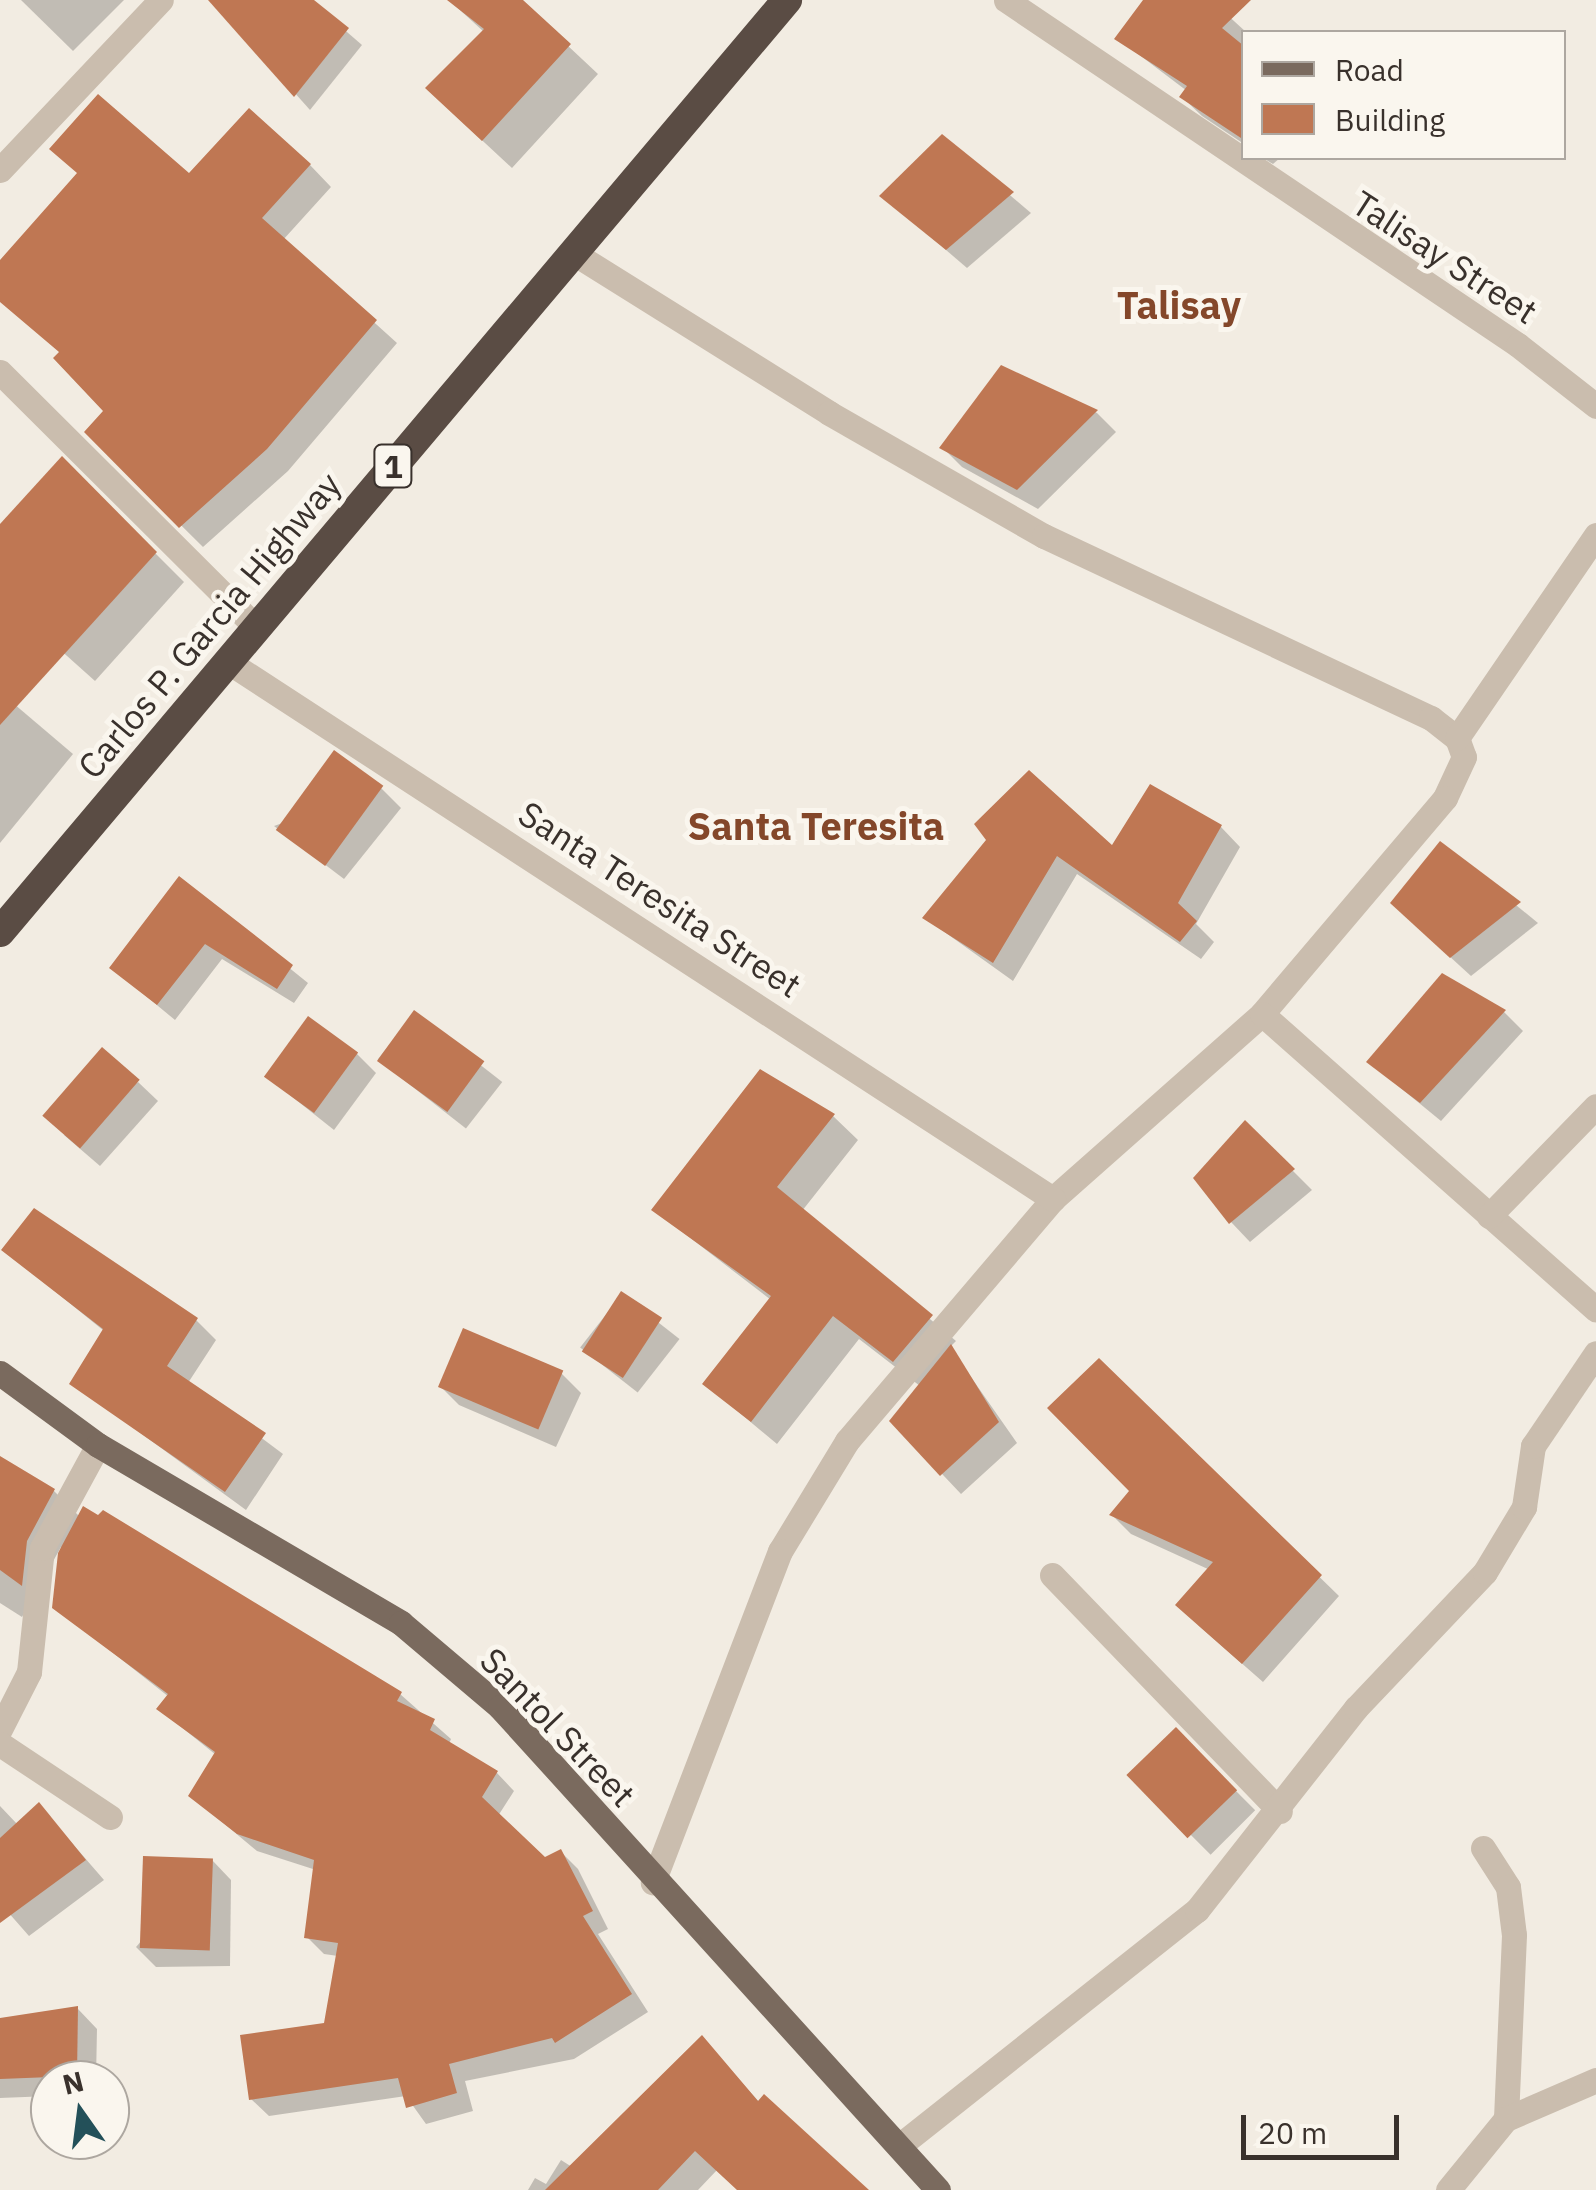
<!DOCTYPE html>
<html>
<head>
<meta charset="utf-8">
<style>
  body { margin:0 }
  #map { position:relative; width:1596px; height:2190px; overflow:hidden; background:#f2ece2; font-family:"IBM Plex Sans",sans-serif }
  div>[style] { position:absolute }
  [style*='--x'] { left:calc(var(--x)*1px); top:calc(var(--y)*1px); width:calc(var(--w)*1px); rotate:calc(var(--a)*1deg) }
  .shadow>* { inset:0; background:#0003; transform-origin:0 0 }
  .building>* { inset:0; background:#bf7753; transform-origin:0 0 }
  .minor>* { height:25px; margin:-12.5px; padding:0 12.5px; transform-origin:12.5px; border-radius:12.5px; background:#cabdae }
  .major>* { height:25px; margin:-12.5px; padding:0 12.5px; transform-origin:12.5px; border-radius:12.5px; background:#7a6a5e }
  .highway>* { height:30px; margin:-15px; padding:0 15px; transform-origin:15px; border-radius:15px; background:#5a4c44 }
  span { translate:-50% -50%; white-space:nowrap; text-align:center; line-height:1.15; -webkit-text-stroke:10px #faf6ee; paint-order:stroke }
  .shield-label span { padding:2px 8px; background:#faf6ee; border:2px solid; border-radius:8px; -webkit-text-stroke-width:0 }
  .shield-label { font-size:32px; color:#39312c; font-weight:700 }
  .street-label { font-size:35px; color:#39312c }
  .neighbourhood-label { font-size:38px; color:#84472a; font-weight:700 }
  .legend { position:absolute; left:1241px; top:30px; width:325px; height:130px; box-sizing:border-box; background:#faf6ee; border:2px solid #ada7a0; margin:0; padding:12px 18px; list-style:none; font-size:30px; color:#39312c }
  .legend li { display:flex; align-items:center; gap:20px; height:50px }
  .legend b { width:50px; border:2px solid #ada7a0 }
  .north { position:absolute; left:30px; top:2060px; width:100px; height:100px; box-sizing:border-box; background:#faf6ee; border:2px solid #ada7a0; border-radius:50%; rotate:346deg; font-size:28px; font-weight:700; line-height:40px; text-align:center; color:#39312c }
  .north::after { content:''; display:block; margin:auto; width:35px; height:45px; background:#235059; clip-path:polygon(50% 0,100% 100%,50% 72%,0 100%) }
  .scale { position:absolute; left:1241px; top:2115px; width:158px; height:45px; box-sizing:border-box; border:5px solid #39312c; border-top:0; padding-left:12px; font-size:30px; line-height:35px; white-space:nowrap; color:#39312c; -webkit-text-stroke:8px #faf6ee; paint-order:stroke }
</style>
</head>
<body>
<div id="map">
  <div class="shadow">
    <i style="clip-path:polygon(21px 0,124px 0,73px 51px)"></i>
    <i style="clip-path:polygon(212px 0,310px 0,362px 45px,310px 110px)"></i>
    <i style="clip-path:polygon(449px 0,519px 0,598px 74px,512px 168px,457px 117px,484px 32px)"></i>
    <i style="clip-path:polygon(1146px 0,1211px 0,1246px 32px,1244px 144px,1202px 116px,1182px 97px,1187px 91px,1117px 38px)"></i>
    <i style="clip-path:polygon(942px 137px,1031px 213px,967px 268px,883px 196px)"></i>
    <i style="clip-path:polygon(1263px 158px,1280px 158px,1273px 164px)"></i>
    <i style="clip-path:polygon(310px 165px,331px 187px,283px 240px,397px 343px,288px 471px,203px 547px,87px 432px,182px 327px,0 301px,0 264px,189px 177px)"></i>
    <i style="clip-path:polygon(1001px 368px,1097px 413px,1116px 432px,1038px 509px,962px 467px,942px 447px)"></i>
    <i style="clip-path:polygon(62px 460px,184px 582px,95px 681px,0 596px,0 528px)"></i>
    <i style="clip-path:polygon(0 692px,73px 754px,0 843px)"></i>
    <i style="clip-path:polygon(381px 788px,401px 808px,344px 879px,274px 826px)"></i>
    <i style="clip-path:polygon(1151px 788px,1221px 827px,1240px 847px,1196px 924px,1214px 942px,1201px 959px,1077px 874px,1013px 981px,925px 918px,989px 840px,1113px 849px)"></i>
    <i style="clip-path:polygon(1441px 844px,1538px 923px,1471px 976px,1413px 923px)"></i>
    <i style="clip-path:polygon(180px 880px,308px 983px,294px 1003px,222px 959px,175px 1020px,112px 968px)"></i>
    <i style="clip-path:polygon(1443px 976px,1504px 1012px,1523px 1031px,1441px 1121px,1369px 1062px)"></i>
    <i style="left:414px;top:1013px;width:112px;height:59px;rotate:38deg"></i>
    <i style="clip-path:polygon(356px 1053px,376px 1073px,334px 1130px,266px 1076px)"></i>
    <i style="clip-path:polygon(138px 1082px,158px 1101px,100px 1166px,64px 1135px)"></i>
    <i style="clip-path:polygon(833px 1116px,858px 1140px,802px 1211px,956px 1341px,950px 1347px,1017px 1443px,961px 1494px,892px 1421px,920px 1386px,859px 1339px,777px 1444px,705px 1384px,771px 1300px,654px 1210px)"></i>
    <i style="clip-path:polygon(1245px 1123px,1312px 1190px,1250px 1242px,1231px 1222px)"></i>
    <i style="clip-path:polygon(4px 1250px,196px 1320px,216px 1340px,188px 1383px,283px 1454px,246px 1510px,72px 1383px,104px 1331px)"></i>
    <i style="left:622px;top:1294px;width:73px;height:68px;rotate:38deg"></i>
    <i style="clip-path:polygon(1099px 1362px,1339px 1596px,1263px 1682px,1198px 1625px,1210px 1570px,1131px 1534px,1112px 1515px,1133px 1491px)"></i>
    <i style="clip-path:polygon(561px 1373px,581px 1393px,556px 1447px,459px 1405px,440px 1386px)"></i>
    <i style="clip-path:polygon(0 1457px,54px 1491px,80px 1517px,400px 1694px,451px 1739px,449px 1744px,497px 1773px,514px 1791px,498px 1816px,545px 1860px,561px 1852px,578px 1869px,608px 1929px,598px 1934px,648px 2012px,574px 2059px,465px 2081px,473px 2111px,426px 2124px,406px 2096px,269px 2116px,251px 2099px,326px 2026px,338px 1956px,324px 1954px,307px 1937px,316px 1870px,257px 1851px,191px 1796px,216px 1755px,159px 1709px,169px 1697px,55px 1607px,61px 1547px,22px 1617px,0 1603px)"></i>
    <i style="left:1176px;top:1731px;width:112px;height:63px;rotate:45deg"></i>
    <i style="clip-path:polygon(39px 1805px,104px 1880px,29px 1936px,0 1903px,0 1806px,18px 1825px)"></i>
    <i style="clip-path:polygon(212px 1860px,231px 1880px,230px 1966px,156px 1967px,136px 1947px)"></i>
    <i style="clip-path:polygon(78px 2009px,97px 2029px,96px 2080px,50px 2080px,50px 2096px,0 2098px,0 2020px)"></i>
    <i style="clip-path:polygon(702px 2038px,760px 2103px,865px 2190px,739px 2190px,717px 2170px,698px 2190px,528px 2190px,535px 2178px,546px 2184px,561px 2160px,572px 2167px)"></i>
  </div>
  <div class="building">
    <i style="clip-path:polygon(208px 0,314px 0,349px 28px,294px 97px)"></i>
    <i style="clip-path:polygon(447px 0,523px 0,571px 44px,482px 141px,425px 88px,484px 29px)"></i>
    <i style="clip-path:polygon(1143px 0,1251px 0,1222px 28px,1244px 46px,1244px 140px,1179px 97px,1187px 86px,1114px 39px)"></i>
    <i style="clip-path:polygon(98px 94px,189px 173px,249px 108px,311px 164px,262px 218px,377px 320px,267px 449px,179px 528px,84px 432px,103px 411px,53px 358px,59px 352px,0 302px,0 260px,77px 173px,49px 149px)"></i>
    <i style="clip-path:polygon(942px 134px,1014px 192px,946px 250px,879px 196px)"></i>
    <i style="clip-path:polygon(1001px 365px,1098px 410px,1017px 490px,939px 448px)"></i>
    <i style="clip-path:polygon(62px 456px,157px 552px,0 725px,0 524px)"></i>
    <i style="left:334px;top:750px;width:61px;height:99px;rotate:36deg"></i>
    <i style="clip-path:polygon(1029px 770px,1112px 845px,1150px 784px,1222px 825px,1178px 903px,1197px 921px,1180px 942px,1057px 856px,993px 963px,922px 918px,986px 840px,974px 824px)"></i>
    <i style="clip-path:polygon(1440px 841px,1521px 902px,1450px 958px,1390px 903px)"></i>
    <i style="clip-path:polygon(179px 876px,293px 965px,277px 989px,205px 944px,157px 1005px,109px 968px)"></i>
    <i style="clip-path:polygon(1442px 973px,1506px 1010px,1420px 1103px,1366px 1062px)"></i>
    <i style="left:414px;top:1010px;width:87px;height:63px;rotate:36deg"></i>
    <i style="left:308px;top:1016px;width:62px;height:75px;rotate:36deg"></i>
    <i style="left:102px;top:1047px;width:50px;height:91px;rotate:41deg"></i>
    <i style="clip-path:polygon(760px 1069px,835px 1114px,777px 1187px,933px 1315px,893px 1362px,833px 1316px,751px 1422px,702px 1384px,771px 1296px,651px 1210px)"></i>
    <i style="clip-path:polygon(1245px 1120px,1295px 1169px,1229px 1224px,1193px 1178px)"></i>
    <i style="clip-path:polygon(34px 1208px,198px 1318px,167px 1366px,266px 1433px,225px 1492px,69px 1384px,103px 1329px,1px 1250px)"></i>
    <i style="left:621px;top:1291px;width:49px;height:72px;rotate:33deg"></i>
    <i style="left:463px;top:1328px;width:109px;height:64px;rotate:23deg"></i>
    <i style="clip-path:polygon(951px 1344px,999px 1422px,940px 1476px,889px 1421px)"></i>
    <i style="clip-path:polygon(1099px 1358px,1322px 1575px,1242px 1664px,1175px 1605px,1213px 1562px,1109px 1515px,1129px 1491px,1047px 1408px)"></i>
    <i style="clip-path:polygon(0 1456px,55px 1489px,27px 1541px,22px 1586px,0 1570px)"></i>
    <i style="clip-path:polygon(83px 1506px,98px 1515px,103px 1510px,402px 1692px,397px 1701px,435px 1719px,430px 1730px,498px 1771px,482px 1797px,545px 1857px,561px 1849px,593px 1911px,583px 1916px,632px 1994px,555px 2043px,552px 2038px,449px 2064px,457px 2093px,406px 2108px,398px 2078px,249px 2100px,240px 2035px,324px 2023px,338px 1943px,304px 1938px,314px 1860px,237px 1834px,188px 1796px,215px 1752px,156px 1709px,168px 1694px,52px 1608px,58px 1553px)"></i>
    <i style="left:1176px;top:1727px;width:88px;height:69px;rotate:46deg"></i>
    <i style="clip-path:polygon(39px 1802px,86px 1860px,0 1923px,0 1838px)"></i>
    <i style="left:143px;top:1856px;width:70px;height:92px;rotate:2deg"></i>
    <i style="clip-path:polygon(78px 2006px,77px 2076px,0 2079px,0 2018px)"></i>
    <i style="clip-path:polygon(702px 2035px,758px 2101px,764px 2094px,869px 2190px,737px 2190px,695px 2151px,658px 2190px,545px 2190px)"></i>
  </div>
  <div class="minor">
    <i style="--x:1006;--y:0;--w:617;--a:33.97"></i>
    <i style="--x:1518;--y:345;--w:99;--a:38"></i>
    <i style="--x:0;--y:170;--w:234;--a:-46.6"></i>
    <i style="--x:575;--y:254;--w:300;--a:32"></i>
    <i style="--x:829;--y:413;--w:248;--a:29.8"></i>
    <i style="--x:1044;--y:536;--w:428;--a:25.2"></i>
    <i style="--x:1431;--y:718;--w:33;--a:38"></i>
    <i style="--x:1457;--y:738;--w:20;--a:70"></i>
    <i style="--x:1464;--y:757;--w:45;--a:114.9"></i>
    <i style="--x:1445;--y:798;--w:283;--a:130.3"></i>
    <i style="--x:1262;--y:1014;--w:279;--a:138.5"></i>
    <i style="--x:1053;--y:1199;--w:318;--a:130.4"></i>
    <i style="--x:847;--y:1441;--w:129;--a:121.3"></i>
    <i style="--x:780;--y:1551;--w:355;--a:111"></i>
    <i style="--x:0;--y:372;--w:361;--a:44.9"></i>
    <i style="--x:227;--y:661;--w:986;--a:33.08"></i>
    <i style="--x:1457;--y:738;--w:246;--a:-55.6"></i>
    <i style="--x:1262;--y:1014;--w:446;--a:41.5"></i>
    <i style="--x:1489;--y:1216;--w:153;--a:-45.8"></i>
    <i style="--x:1052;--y:1575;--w:328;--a:46"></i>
    <i style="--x:0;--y:1729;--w:64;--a:-63"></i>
    <i style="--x:29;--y:1672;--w:125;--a:-84"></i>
    <i style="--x:42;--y:1548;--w:117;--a:-61.5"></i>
    <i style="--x:0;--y:1744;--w:132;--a:33.6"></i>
    <i style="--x:1483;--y:1848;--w:46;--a:57.3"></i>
    <i style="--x:1508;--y:1887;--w:48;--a:82.9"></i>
    <i style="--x:1514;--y:1935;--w:184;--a:92.5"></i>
    <i style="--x:899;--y:2146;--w:380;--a:-38.4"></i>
    <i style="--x:1197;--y:1910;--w:257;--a:-51.8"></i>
    <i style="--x:1356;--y:1708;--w:187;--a:-46.5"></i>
    <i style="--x:1485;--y:1572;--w:76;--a:-59"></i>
    <i style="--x:1524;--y:1507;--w:62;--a:-81.6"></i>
    <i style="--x:1533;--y:1446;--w:112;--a:-55.9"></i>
    <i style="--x:1448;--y:2190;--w:92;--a:-50.8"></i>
    <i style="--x:1506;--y:2119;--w:98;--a:-23.4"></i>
  </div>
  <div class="major">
    <i style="--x:0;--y:1373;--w:122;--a:36.3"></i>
    <i style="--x:98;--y:1445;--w:351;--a:30.4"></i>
    <i style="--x:401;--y:1623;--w:130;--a:40.3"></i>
    <i style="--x:500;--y:1707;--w:652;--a:47.8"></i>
  </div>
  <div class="highway">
    <i style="--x:0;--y:932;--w:1220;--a:-49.82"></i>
  </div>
  <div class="shield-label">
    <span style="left:393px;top:466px">1</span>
  </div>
  <div class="street-label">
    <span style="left:1445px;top:257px;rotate:33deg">Talisay Street</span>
    <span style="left:209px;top:625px;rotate:-50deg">Carlos P. Garcia Highway</span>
    <span style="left:660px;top:899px;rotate:33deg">Santa Teresita Street</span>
    <span style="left:558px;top:1727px;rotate:46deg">Santol Street</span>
  </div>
  <div class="neighbourhood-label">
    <span style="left:1179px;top:305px">Talisay</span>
    <span style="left:816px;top:826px">Santa Teresita</span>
  </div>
  <ul class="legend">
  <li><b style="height:12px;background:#7a6a5e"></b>Road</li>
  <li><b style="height:28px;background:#bf7753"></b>Building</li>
  </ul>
  <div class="north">N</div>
  <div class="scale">20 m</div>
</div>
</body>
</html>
